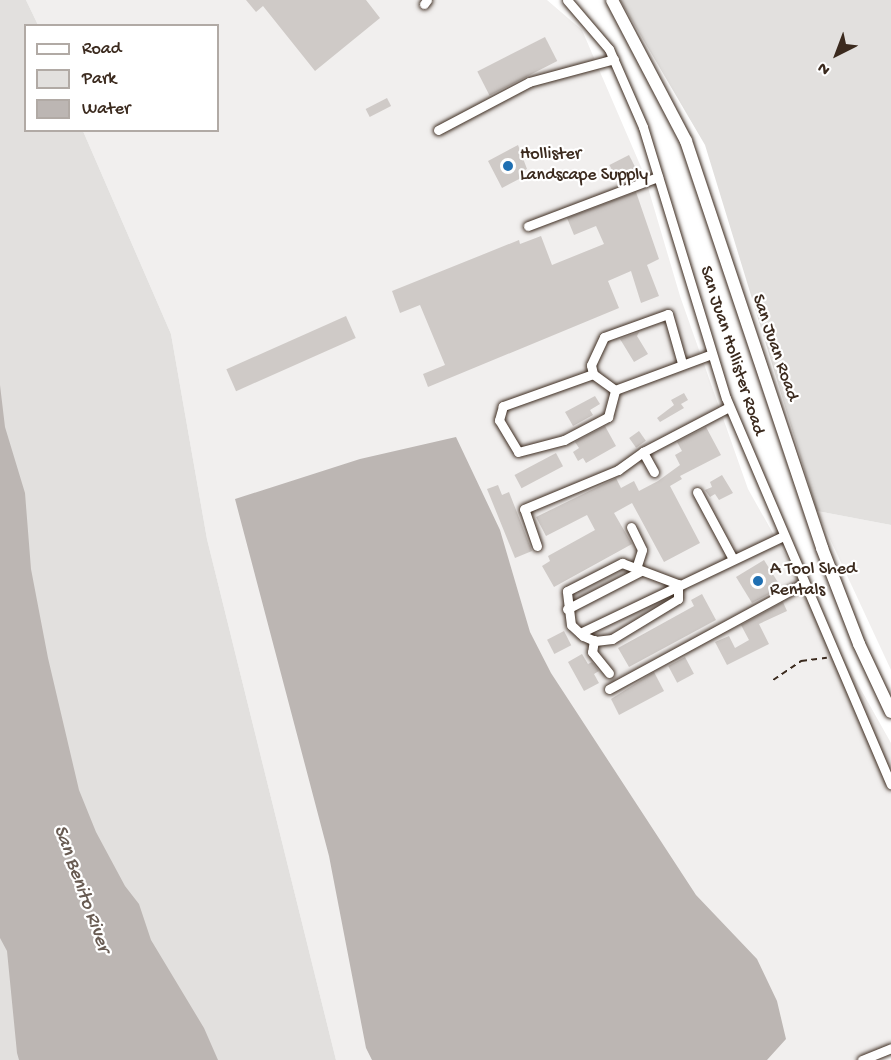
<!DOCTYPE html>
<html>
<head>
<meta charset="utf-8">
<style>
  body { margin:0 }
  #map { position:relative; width:891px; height:1060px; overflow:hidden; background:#fff; font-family:"Gochi Hand",sans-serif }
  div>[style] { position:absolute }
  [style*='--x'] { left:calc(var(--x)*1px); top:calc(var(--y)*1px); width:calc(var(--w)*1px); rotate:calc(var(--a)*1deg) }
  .built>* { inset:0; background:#f1efee }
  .green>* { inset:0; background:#e2e0de }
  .water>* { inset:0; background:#bcb6b3 }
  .building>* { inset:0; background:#cfcac7; transform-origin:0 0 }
  .path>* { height:1.5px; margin-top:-0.75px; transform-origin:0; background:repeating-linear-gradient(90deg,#3b2a1e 0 6px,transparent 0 10.5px) }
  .roads { filter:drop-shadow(0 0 2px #3b2a1e) drop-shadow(0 0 2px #3b2a1e) }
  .minor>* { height:9px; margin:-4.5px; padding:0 4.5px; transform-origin:4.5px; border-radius:4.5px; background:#fff }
  .major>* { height:12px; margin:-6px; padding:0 6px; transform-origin:6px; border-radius:6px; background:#fff }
  .dots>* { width:16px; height:16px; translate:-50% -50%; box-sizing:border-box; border:3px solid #fff; border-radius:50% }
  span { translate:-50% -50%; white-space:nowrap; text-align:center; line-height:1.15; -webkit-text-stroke:4.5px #fff; paint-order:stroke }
  .poi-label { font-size:18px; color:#3b2a1e }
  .left { translate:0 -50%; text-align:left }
  .street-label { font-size:18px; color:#3b2a1e }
  .water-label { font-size:20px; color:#685b52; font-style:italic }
  .legend { position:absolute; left:24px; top:24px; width:195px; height:108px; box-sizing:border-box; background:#fff; border:2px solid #b1aaa5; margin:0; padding:8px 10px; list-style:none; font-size:18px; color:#3b2a1e }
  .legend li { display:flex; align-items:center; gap:12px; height:30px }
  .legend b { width:30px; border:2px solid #b1aaa5 }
  .north { position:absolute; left:807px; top:24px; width:60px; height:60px; -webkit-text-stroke:4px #fff; paint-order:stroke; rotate:222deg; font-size:16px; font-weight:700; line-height:24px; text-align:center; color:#3b2a1e }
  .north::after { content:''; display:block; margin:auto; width:21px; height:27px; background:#3b2a1e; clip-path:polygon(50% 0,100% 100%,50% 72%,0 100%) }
</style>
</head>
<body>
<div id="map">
  <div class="built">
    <i style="clip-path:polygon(26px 0,547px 0,582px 30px,644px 174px,680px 296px,748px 489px,891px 743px,891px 1054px,875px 1060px,336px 1060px,207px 539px,171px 334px,83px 131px,218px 130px,218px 26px,38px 25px)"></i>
    <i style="clip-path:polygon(817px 511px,891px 525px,891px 670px)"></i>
  </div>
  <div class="green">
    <i style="clip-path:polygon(0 0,26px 0,38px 25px,26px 26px,26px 130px,83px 131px,171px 334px,207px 539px,336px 1060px,0 1060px)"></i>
    <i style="clip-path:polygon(620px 0,891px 0,891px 525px,817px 511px,705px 145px)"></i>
  </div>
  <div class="water">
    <i style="clip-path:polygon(0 385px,5px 427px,25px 493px,31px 569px,48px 658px,79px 790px,96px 832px,125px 886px,139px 904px,151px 940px,204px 1028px,218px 1060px,19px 1060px,17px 1053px,7px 951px,0 938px)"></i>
    <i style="clip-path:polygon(456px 437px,500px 530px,530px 632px,551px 673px,696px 895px,757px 959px,777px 1001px,786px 1039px,767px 1060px,372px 1060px,366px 1048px,329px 856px,235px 499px,360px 459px)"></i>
  </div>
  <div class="building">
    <i style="clip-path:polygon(246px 0,366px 0,380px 18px,315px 71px,263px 6px,256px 12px)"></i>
    <i style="left:545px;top:37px;width:27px;height:76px;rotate:63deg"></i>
    <i style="left:387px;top:98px;width:9px;height:24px;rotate:63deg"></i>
    <i style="clip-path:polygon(518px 145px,527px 169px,521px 172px,523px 177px,502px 188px,488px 161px)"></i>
    <i style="left:629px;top:155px;width:16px;height:22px;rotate:63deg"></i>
    <i style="clip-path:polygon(636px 192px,659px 259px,647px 265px,659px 296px,641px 303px,631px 271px,608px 281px,619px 308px,428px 387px,423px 374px,445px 365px,420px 305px,400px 313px,392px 291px,519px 240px,520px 244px,541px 236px,552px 265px,604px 244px,596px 226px,574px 235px,567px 218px)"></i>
    <i style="left:346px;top:316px;width:24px;height:131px;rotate:66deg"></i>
    <i style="clip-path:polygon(639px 332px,637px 336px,648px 354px,634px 362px,620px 339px)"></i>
    <i style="clip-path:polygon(684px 393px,688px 400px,681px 404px,684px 408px,660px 422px,657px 418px,674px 405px,671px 400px)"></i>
    <i style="clip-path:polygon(595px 396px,600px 404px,590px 410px,593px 415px,573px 426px,565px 412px)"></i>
    <i style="clip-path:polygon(605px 426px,616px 446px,586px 463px,583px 458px,578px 461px,573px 452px,579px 448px,575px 442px)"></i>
    <i style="clip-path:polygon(706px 427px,721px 455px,680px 476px,682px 479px,670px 486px,700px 543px,664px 562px,632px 503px,614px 513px,632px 544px,554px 587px,542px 566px,550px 561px,548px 556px,595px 530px,587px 515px,546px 536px,536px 517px,616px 478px,621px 488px,634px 481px,639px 491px,658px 481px,680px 465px,675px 455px,682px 451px,677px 442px)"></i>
    <i style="left:639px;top:431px;width:12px;height:12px;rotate:55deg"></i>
    <i style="left:556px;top:453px;width:15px;height:47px;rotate:62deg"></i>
    <i style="clip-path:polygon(722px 475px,733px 493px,719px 500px,715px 494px,710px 497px,705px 490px,712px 487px,710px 482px)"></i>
    <i style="clip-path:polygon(498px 485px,502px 495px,509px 492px,532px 551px,515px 558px,487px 489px)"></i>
    <i style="clip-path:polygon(764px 560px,779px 584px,777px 590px,752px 603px,736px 577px)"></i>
    <i style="clip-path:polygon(702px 594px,716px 620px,629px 667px,618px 648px,694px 606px,691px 600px)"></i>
    <i style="clip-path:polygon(783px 602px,787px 611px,759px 624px,769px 644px,727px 665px,715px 642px,729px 636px,735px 648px,749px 640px,741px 625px)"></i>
    <i style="left:564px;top:631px;width:16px;height:19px;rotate:63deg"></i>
    <i style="clip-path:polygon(582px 654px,588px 664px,592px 662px,599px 671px,594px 674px,599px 683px,584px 691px,568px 662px)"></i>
    <i style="left:685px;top:657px;width:19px;height:19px;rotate:62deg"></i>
    <i style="clip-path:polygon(654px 672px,664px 691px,619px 715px,611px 699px)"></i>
  </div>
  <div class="path">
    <i style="--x:773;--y:680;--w:34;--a:-34"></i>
    <i style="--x:801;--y:661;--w:26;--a:-7"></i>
  </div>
  <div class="roads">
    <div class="minor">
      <i style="--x:567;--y:0;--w:65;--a:49.4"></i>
      <i style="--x:609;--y:49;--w:85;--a:66.4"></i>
      <i style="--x:643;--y:127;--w:283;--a:73"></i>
      <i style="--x:726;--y:398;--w:420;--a:66.9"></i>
      <i style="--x:424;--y:4;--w:5;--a:-53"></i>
      <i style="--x:438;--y:130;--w:103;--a:-27.8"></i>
      <i style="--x:529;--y:82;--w:88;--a:-15.1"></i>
      <i style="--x:528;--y:226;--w:139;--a:-20.7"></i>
      <i style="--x:682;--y:363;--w:51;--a:-105.9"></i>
      <i style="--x:668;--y:314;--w:68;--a:160.2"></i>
      <i style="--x:604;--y:337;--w:31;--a:115"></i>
      <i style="--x:591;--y:365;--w:9;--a:77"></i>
      <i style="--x:593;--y:374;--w:27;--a:36"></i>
      <i style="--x:615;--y:390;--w:103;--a:-20.4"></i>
      <i style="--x:593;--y:374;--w:96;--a:160.4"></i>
      <i style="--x:503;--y:406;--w:15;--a:106"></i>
      <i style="--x:499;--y:420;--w:37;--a:59"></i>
      <i style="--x:518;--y:452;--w:48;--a:-14.6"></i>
      <i style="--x:564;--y:440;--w:50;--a:-27.6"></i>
      <i style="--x:608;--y:417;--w:28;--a:-75"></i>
      <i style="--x:654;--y:472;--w:23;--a:-119"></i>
      <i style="--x:643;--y:452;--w:97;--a:-27.6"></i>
      <i style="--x:697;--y:492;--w:76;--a:61.8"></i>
      <i style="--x:631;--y:527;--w:25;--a:64"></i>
      <i style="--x:642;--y:550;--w:20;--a:108"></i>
      <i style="--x:537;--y:546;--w:39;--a:-109"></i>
      <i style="--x:524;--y:509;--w:102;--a:-22.5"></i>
      <i style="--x:618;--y:470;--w:31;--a:-36"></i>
      <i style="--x:622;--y:563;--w:60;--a:20.6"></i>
      <i style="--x:678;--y:584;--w:15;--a:90"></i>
      <i style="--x:678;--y:599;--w:77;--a:148.8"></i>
      <i style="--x:612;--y:639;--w:17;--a:173"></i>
      <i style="--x:595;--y:641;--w:13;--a:-157"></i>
      <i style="--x:583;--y:636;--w:16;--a:-137"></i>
      <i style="--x:571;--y:625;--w:34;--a:-97"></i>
      <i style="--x:567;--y:591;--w:62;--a:-27"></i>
      <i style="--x:567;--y:609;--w:83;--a:-27.2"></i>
      <i style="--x:580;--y:633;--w:225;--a:-25.5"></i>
      <i style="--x:594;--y:640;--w:12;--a:99"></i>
      <i style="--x:592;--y:652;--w:27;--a:51"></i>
      <i style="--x:609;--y:689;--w:222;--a:-28.5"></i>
      <i style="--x:862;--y:1060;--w:31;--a:-22"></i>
    </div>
    <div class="major">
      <i style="--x:612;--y:0;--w:159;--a:62.3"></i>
      <i style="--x:686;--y:141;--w:429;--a:71.5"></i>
      <i style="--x:822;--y:548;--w:103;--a:68.9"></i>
      <i style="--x:859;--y:644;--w:75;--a:64.8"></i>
    </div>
  </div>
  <div class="dots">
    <i style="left:508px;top:166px;background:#1f6fb2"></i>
    <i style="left:758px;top:581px;background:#1f6fb2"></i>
  </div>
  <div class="poi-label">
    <span class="left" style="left:520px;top:166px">Hollister<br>Landscape Supply</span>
    <span class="left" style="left:770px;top:581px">A Tool Shed<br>Rentals</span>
  </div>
  <div class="street-label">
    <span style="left:774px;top:348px;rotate:71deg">San Juan Road</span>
    <span style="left:731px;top:351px;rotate:72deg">San Juan Hollister Road</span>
  </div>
  <div class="water-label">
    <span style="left:81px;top:889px;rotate:70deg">San Benito River</span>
  </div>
  <ul class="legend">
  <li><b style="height:8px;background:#fff"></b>Road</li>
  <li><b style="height:16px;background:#e2e0de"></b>Park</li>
  <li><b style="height:16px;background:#bcb6b3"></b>Water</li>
  </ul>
  <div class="north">N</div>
</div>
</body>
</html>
